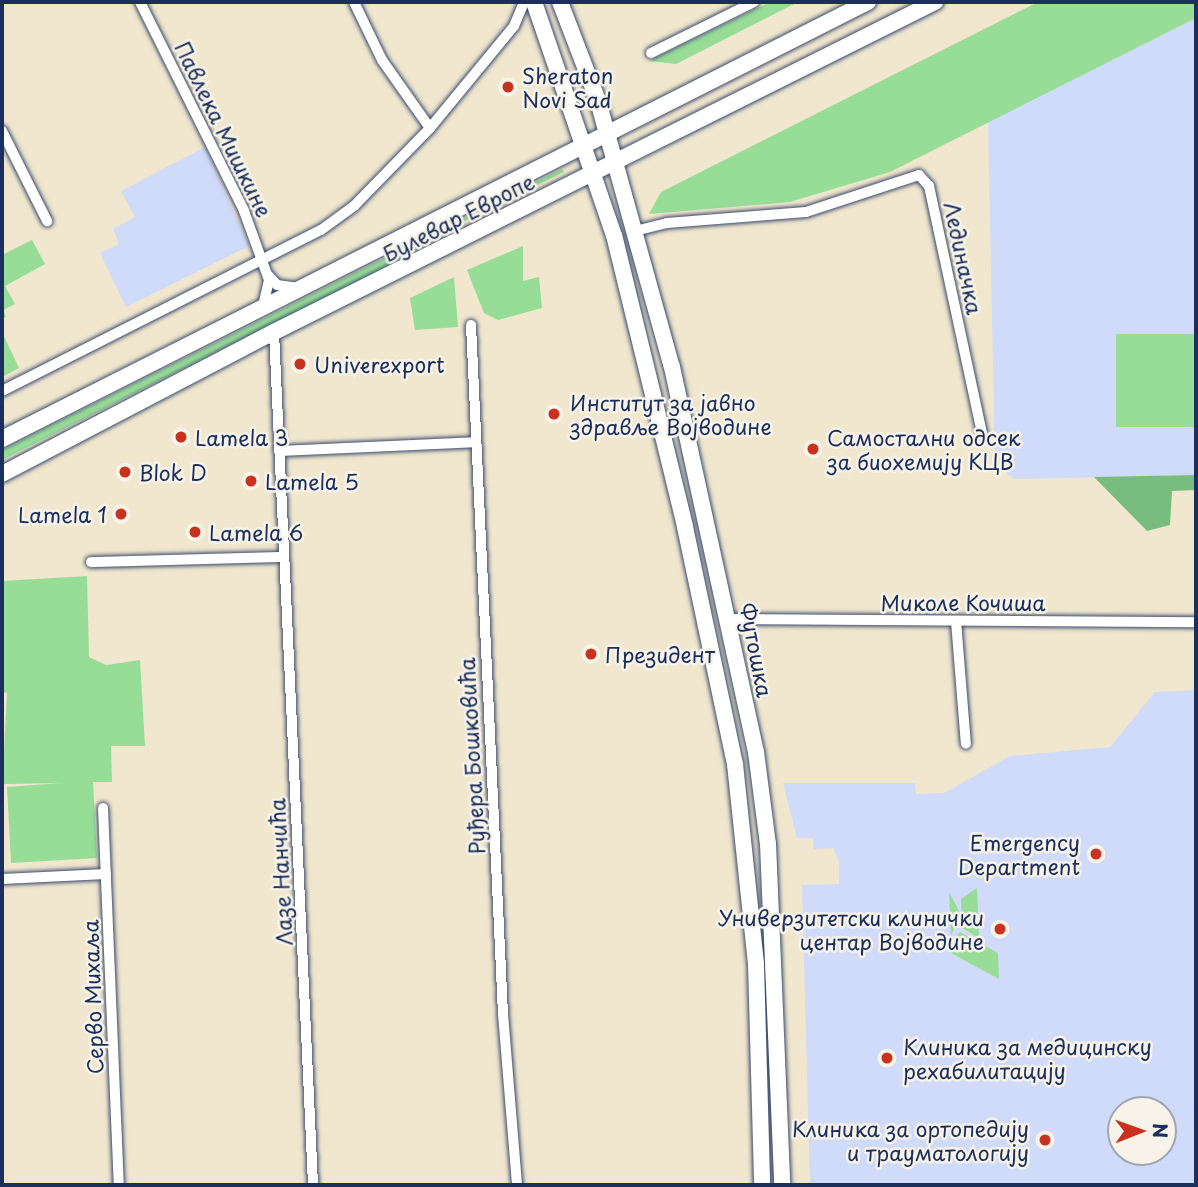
<!DOCTYPE html>
<html>
<head>
<meta charset="utf-8">
<style>
  body { margin:0 }
  #map { position:relative; width:1198px; height:1187px; overflow:hidden; background:#f0e7ce; font-family:"Playpen Sans",sans-serif }
  div>[style] { position:absolute }
  [style*='--x'] { left:calc(var(--x)*1px); top:calc(var(--y)*1px); width:calc(var(--w)*1px); rotate:calc(var(--a)*1deg) }
  .built>* { inset:0; background:#d0daf9 }
  .green>* { inset:0; background:#97dd97; transform-origin:0 0 }
  .forest>* { inset:0; background:#79bc80 }
  .roads { filter:drop-shadow(0 0 2px #3b4b6f) drop-shadow(0 0 2px #3b4b6f) }
  .street>* { height:10px; margin:-5px; padding:0 5px; transform-origin:5px; border-radius:5px; background:#fff }
  .secondary>* { height:16px; margin:-8px; padding:0 8px; transform-origin:8px; border-radius:8px; background:#fff }
  .dots>* { width:19px; height:19px; translate:-50% -50%; box-sizing:border-box; border:4px solid #f7f3e8; border-radius:50% }
  span { translate:-50% -50%; white-space:nowrap; text-align:center; line-height:1.15; -webkit-text-stroke:5px #f7f3e8; paint-order:stroke }
  .poi-label { font-size:21px; color:#1b2f5e }
  .left { translate:0 -50%; text-align:left }
  .right { translate:-100% -50%; text-align:right }
  .street-label { font-size:21px; color:#1b2f5e }
  .frame { position:absolute; inset:0; border:4px solid #1b2f5e; pointer-events:none }
  .north { position:absolute; left:1107px; top:1096px; width:70px; height:70px; box-sizing:border-box; background:#f7f3e8; border:2px solid #9fa5b1; border-radius:50%; rotate:89deg; font-size:19px; font-weight:700; line-height:28px; text-align:center; color:#1b2f5e }
  .north::after { content:''; display:block; margin:auto; width:24px; height:32px; background:#c8321e; clip-path:polygon(50% 0,100% 100%,50% 72%,0 100%) }
</style>
</head>
<body>
<div id="map">
  <div class="built">
    <i style="clip-path:polygon(1196px 18px,1196px 475px,1014px 479px,995px 464px,988px 122px)"></i>
    <i style="clip-path:polygon(205px 147px,249px 246px,126px 307px,100px 253px,119px 244px,113px 229px,135px 217px,121px 191px)"></i>
    <i style="clip-path:polygon(evenodd,1196px 690px,1196px 1185px,810px 1185px,802px 885px,839px 884px,839px 861px,833px 848px,814px 849px,813px 838px,797px 838px,783px 783px,915px 783px,916px 794px,944px 793px,1010px 756px,1110px 747px,1155px 692px,1196px 690px,1121px 1110px,1163px 1110px,1163px 1152px,1121px 1152px,1121px 1110px)"></i>
  </div>
  <div class="green">
    <i style="clip-path:polygon(770px 2px,798px 2px,676px 64px,649px 61px)"></i>
    <i style="clip-path:polygon(1038px 2px,1196px 2px,1196px 18px,890px 172px,790px 202px,649px 214px,661px 192px)"></i>
    <i style="clip-path:polygon(562px 169px,564px 172px,461px 223px,405px 257px,2px 460px,2px 450px)"></i>
    <i style="clip-path:polygon(32px 240px,45px 264px,5px 286px,15px 304px,3px 310px,6px 317px,2px 318px,2px 255px)"></i>
    <i style="clip-path:polygon(523px 246px,523px 281px,539px 277px,542px 308px,498px 320px,484px 313px,467px 270px)"></i>
    <i style="clip-path:polygon(454px 277px,458px 327px,415px 330px,410px 298px)"></i>
    <i style="clip-path:polygon(2px 332px,19px 368px,2px 377px)"></i>
    <i style="left:1196px;top:334px;width:93px;height:80px;rotate:90deg"></i>
    <i style="clip-path:polygon(87px 576px,89px 657px,106px 665px,140px 660px,145px 746px,111px 746px,112px 782px,93px 782px,97px 858px,11px 863px,7px 787px,61px 783px,4px 784px,2px 792px,7px 693px,2px 692px,2px 581px)"></i>
    <i style="clip-path:polygon(977px 888px,979px 938px,962px 928px,961px 899px)"></i>
    <i style="clip-path:polygon(949px 892px,960px 913px,951px 936px)"></i>
    <i style="clip-path:polygon(960px 932px,998px 953px,999px 979px,951px 953px,951px 942px)"></i>
  </div>
  <div class="forest">
    <i style="clip-path:polygon(1196px 475px,1196px 490px,1172px 491px,1170px 525px,1147px 531px,1094px 477px)"></i>
  </div>
  <div class="roads">
    <div class="street">
      <i style="--x:140;--y:2;--w:233;--a:63.5"></i>
      <i style="--x:244;--y:211;--w:73;--a:70.1"></i>
      <i style="--x:269;--y:280;--w:28;--a:103"></i>
      <i style="--x:354;--y:2;--w:64;--a:64.2"></i>
      <i style="--x:382;--y:60;--w:83;--a:54.8"></i>
      <i style="--x:651;--y:53;--w:115;--a:-26.3"></i>
      <i style="--x:2;--y:131;--w:101;--a:63.4"></i>
      <i style="--x:635;--y:231;--w:33;--a:-14"></i>
      <i style="--x:667;--y:223;--w:139;--a:-4.5"></i>
      <i style="--x:806;--y:212;--w:119;--a:-18.1"></i>
      <i style="--x:919;--y:175;--w:15;--a:48"></i>
      <i style="--x:929;--y:186;--w:253;--a:77.9"></i>
      <i style="--x:268;--y:275;--w:13;--a:48"></i>
      <i style="--x:277;--y:285;--w:22;--a:8"></i>
      <i style="--x:471;--y:325;--w:690;--a:87.34"></i>
      <i style="--x:503;--y:1014;--w:172;--a:85.3"></i>
      <i style="--x:274;--y:332;--w:854;--a:87.38"></i>
      <i style="--x:2;--y:391;--w:357;--a:-26.8"></i>
      <i style="--x:321;--y:230;--w:41;--a:-36"></i>
      <i style="--x:354;--y:206;--w:109;--a:-45.7"></i>
      <i style="--x:430;--y:128;--w:132;--a:-50.5"></i>
      <i style="--x:514;--y:26;--w:26;--a:-67"></i>
      <i style="--x:279;--y:451;--w:196;--a:-2.6"></i>
      <i style="--x:91;--y:562;--w:193;--a:-1.5"></i>
      <i style="--x:730;--y:619;--w:466;--a:0.4"></i>
      <i style="--x:956;--y:621;--w:123;--a:85.4"></i>
      <i style="--x:103;--y:808;--w:377;--a:87.6"></i>
      <i style="--x:2;--y:879;--w:104;--a:-2.8"></i>
    </div>
    <div class="secondary">
      <i style="--x:534;--y:2;--w:246;--a:71.1"></i>
      <i style="--x:614;--y:235;--w:301;--a:76.3"></i>
      <i style="--x:685;--y:527;--w:242;--a:78.1"></i>
      <i style="--x:735;--y:764;--w:201;--a:84"></i>
      <i style="--x:756;--y:964;--w:221;--a:88.4"></i>
      <i style="--x:560;--y:2;--w:106;--a:69"></i>
      <i style="--x:598;--y:101;--w:276;--a:74.5"></i>
      <i style="--x:672;--y:367;--w:394;--a:77.7"></i>
      <i style="--x:756;--y:752;--w:93;--a:82.6"></i>
      <i style="--x:768;--y:844;--w:341;--a:87.6"></i>
      <i style="--x:2;--y:439;--w:970;--a:-26.78"></i>
      <i style="--x:2;--y:474;--w:307;--a:-27.6"></i>
      <i style="--x:274;--y:332;--w:739;--a:-26.53"></i>
    </div>
  </div>
  <div class="dots">
    <i style="left:508px;top:87px;background:#c8321e"></i>
    <i style="left:300px;top:364px;background:#c8321e"></i>
    <i style="left:554px;top:414px;background:#c8321e"></i>
    <i style="left:181px;top:437px;background:#c8321e"></i>
    <i style="left:813px;top:449px;background:#c8321e"></i>
    <i style="left:125px;top:472px;background:#c8321e"></i>
    <i style="left:251px;top:481px;background:#c8321e"></i>
    <i style="left:121px;top:514px;background:#c8321e"></i>
    <i style="left:195px;top:532px;background:#c8321e"></i>
    <i style="left:591px;top:654px;background:#c8321e"></i>
    <i style="left:1096px;top:854px;background:#c8321e"></i>
    <i style="left:1000px;top:929px;background:#c8321e"></i>
    <i style="left:887px;top:1058px;background:#c8321e"></i>
    <i style="left:1045px;top:1140px;background:#c8321e"></i>
  </div>
  <div class="poi-label">
    <span class="left" style="left:522px;top:87px">Sheraton<br>Novi Sad</span>
    <span class="left" style="left:314px;top:364px">Univerexport</span>
    <span class="left" style="left:570px;top:414px">Институт за јавно<br>здравље Војводине</span>
    <span class="left" style="left:195px;top:437px">Lamela 3</span>
    <span class="left" style="left:827px;top:449px">Самостални одсек<br>за биохемију КЦВ</span>
    <span class="left" style="left:139px;top:472px">Blok D</span>
    <span class="left" style="left:265px;top:481px">Lamela 5</span>
    <span class="right" style="left:107px;top:514px">Lamela 1</span>
    <span class="left" style="left:209px;top:532px">Lamela 6</span>
    <span class="left" style="left:605px;top:654px">Президент</span>
    <span class="right" style="left:1080px;top:854px">Emergency<br>Department</span>
    <span class="right" style="left:984px;top:929px">Универзитетски клинички<br>центар Војводине</span>
    <span class="left" style="left:903px;top:1058px">Клиника за медицинску<br>рехабилитацију</span>
    <span class="right" style="left:1029px;top:1140px">Клиника за ортопедију<br>и трауматологију</span>
  </div>
  <div class="street-label">
    <span style="left:224px;top:129px;rotate:64deg">Павлека Мишкине</span>
    <span style="left:458px;top:217px;rotate:-27deg">Булевар Европе</span>
    <span style="left:964px;top:258px;rotate:78deg">Лединачка</span>
    <span style="left:963px;top:602px">Миколе Кочиша</span>
    <span style="left:757px;top:650px;rotate:79deg">Футошка</span>
    <span style="left:471px;top:756px;rotate:-93deg">Руђера Бошковића</span>
    <span style="left:280px;top:872px;rotate:-93deg">Лазе Нанчића</span>
    <span style="left:92px;top:997px;rotate:-92deg">Серво Михаља</span>
  </div>
  <div class="frame"></div>
  <div class="north">N</div>
</div>
</body>
</html>
